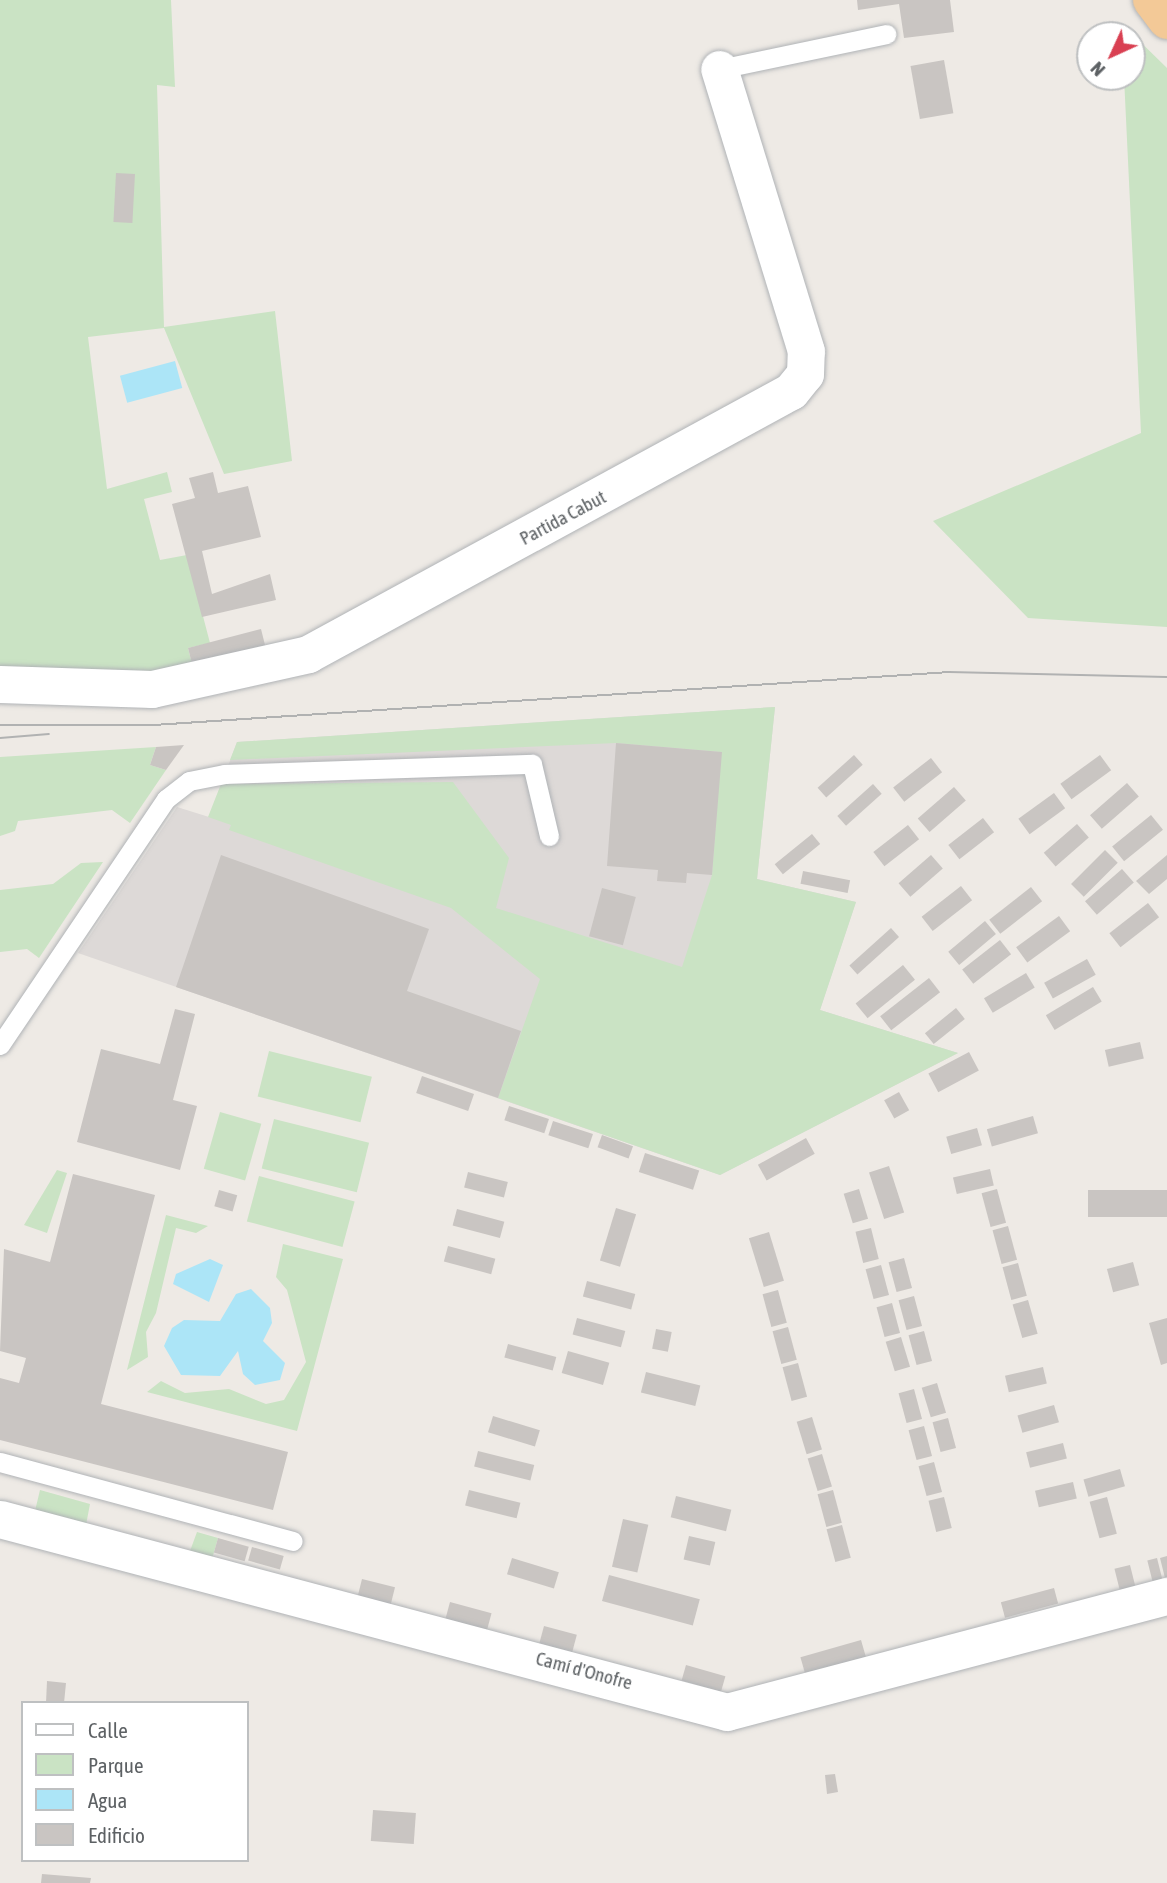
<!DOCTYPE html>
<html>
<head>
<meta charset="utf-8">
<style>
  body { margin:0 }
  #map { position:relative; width:1167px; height:1883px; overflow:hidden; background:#eeeae5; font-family:"Asap Condensed",sans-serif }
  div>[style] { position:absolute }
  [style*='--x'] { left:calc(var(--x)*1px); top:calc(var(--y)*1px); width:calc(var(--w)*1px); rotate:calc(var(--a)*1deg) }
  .industrial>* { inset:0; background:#ddd9d7 }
  .green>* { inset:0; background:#cae3c4; transform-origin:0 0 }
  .water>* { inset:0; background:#ace5f7; transform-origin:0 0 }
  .building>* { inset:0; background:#c9c5c2; transform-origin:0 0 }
  .roads { filter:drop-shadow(0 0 2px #b0b3b6) drop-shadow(0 0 2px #b0b3b6) }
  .lane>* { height:19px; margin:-9.5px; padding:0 9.5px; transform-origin:9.5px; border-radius:9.5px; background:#fff }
  .street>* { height:37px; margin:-18.5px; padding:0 18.5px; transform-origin:18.5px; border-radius:18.5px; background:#fff }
  .highway>* { height:38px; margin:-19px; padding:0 19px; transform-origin:19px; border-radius:19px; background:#f3c997 }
  .tram>* { height:2px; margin:-1px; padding:0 1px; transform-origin:1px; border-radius:1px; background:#b1b2b2 }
  span { translate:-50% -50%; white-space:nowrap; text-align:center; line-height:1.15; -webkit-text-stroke:5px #fff; paint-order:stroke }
  .street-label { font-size:19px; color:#5d6164 }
  .legend { position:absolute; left:21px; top:1701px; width:228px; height:161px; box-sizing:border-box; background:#fff; border:2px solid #bec0c1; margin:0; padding:9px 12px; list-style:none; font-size:21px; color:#5d6164 }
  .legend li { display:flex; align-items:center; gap:14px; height:35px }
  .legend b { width:35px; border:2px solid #bec0c1 }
  .north { position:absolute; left:1076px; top:21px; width:70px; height:70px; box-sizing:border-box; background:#fff; border:2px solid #bec0c1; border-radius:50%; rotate:225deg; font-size:19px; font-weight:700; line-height:28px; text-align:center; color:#5d6164 }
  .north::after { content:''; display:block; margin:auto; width:24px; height:32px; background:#d94052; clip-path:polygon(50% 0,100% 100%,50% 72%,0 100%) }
</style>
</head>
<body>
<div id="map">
  <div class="industrial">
    <i style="clip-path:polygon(775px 707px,757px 879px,856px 902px,820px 1010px,958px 1053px,720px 1175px,78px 953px,177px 807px,209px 817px,237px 742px)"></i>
  </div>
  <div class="green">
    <i style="clip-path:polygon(0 0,171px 0,175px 87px,157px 85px,164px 327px,275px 311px,292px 461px,224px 474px,164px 328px,88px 337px,107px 489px,167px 472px,172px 492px,144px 499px,160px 560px,187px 555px,210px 643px,188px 648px,194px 672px,0 668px)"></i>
    <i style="clip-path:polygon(1121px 23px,1167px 68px,1167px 627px,1028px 618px,933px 521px,1141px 433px,1124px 77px,1132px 77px,1132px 35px,1122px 35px)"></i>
    <i style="clip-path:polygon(775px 707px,757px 879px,856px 902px,820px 1010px,958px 1053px,720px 1175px,498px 1098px,540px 979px,451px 908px,229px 830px,231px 825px,208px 817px,221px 784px,453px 782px,509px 858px,496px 908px,682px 967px,712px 875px,721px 752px,616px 743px,230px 760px,237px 742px)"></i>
    <i style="clip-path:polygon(156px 747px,150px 765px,166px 770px,130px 823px,112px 810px,18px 821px,15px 831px,0 836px,0 757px)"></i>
    <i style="clip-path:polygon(103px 862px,39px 958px,27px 949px,0 952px,0 890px,53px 884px,81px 863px)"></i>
    <i style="left:269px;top:1051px;width:106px;height:47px;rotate:14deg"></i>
    <i style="left:220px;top:1112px;width:43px;height:59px;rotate:16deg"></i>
    <i style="left:274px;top:1119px;width:98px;height:51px;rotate:14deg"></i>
    <i style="clip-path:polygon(57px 1170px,67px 1173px,47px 1233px,24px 1225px)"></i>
    <i style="left:259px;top:1176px;width:99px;height:47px;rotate:15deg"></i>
    <i style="clip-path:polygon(166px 1215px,208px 1226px,196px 1233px,176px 1228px,156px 1313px,146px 1332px,148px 1357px,127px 1370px)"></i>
    <i style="clip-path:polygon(283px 1244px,343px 1259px,297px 1431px,147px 1392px,161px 1381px,185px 1393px,229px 1389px,266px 1404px,284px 1400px,306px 1362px,287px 1290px,276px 1277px)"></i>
    <i style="clip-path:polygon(40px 1490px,90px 1504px,86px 1525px,190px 1551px,197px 1532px,218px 1538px,210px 1566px,35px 1511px)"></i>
  </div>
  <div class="water">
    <i style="left:175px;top:361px;width:28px;height:57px;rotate:75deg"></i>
    <i style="clip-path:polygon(210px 1259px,223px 1265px,209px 1302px,173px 1284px,176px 1274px)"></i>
    <i style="clip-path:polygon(251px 1289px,270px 1308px,272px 1323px,263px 1341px,285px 1363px,280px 1380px,255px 1385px,243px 1374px,238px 1351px,220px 1376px,181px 1375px,164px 1346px,172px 1328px,184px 1320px,220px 1321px,236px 1294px)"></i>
  </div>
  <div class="building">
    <i style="clip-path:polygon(857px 0,950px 0,954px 32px,904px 38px,899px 4px,858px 10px)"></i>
    <i style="left:944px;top:60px;width:54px;height:34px;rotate:80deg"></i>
    <i style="left:116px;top:173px;width:19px;height:49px;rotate:3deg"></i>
    <i style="clip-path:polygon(213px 472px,218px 493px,248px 486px,261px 537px,202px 551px,212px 594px,270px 574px,276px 600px,202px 617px,172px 504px,195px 498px,189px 478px)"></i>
    <i style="clip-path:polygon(261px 629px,266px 649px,194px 672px,188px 648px)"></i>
    <i style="clip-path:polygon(616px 743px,722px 752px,712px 875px,687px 873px,686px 883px,657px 881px,658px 870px,607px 866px)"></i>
    <i style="clip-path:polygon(184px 745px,166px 770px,150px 765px,156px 747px)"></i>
    <i style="left:854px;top:755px;width:13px;height:49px;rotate:48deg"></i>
    <i style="left:1100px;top:755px;width:19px;height:49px;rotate:54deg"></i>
    <i style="left:931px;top:758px;width:18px;height:48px;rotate:52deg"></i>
    <i style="left:1127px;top:783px;width:18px;height:49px;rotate:49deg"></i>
    <i style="left:873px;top:784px;width:13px;height:48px;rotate:48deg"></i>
    <i style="left:954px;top:787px;width:18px;height:48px;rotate:49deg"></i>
    <i style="left:1054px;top:793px;width:19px;height:44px;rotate:54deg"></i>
    <i style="left:1151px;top:815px;width:19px;height:50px;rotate:51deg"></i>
    <i style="left:983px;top:818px;width:18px;height:44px;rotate:52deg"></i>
    <i style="left:1077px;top:824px;width:18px;height:44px;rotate:49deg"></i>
    <i style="left:908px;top:825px;width:18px;height:44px;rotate:52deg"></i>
    <i style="left:812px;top:834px;width:13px;height:48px;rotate:51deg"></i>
    <i style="left:1105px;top:850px;width:18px;height:48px;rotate:45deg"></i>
    <i style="clip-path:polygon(221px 855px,429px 929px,407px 991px,521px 1031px,498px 1098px,176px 987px)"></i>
    <i style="left:931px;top:855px;width:18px;height:43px;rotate:49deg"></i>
    <i style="clip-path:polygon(1167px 855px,1167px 879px,1149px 894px,1136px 881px)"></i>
    <i style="left:1122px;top:869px;width:18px;height:49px;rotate:49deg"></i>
    <i style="left:803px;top:871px;width:48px;height:13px;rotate:11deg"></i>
    <i style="left:961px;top:886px;width:18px;height:50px;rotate:52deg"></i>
    <i style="left:1031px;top:887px;width:18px;height:53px;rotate:52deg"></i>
    <i style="left:602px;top:888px;width:35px;height:50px;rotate:15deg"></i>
    <i style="left:1148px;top:903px;width:18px;height:49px;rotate:52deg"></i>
    <i style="left:1059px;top:916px;width:19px;height:53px;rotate:54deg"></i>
    <i style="left:985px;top:921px;width:17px;height:48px;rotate:50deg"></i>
    <i style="left:891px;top:928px;width:12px;height:56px;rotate:48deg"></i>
    <i style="left:1000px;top:940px;width:18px;height:48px;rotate:52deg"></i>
    <i style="left:1087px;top:959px;width:18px;height:49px;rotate:61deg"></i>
    <i style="left:903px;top:965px;width:19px;height:61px;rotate:51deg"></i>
    <i style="left:1026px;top:973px;width:17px;height:49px;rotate:59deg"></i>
    <i style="left:929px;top:978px;width:18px;height:62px;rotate:52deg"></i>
    <i style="left:1093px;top:987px;width:17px;height:55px;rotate:59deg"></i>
    <i style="left:956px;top:1008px;width:14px;height:40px;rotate:51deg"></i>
    <i style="clip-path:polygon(175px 1009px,195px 1014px,173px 1100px,197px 1106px,180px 1170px,77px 1142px,101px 1049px,160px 1064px)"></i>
    <i style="left:1140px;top:1042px;width:17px;height:36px;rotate:77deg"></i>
    <i style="left:969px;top:1052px;width:21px;height:46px;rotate:62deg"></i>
    <i style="left:422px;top:1076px;width:55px;height:18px;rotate:19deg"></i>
    <i style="left:899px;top:1092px;width:21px;height:17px;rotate:61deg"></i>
    <i style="left:509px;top:1106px;width:42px;height:15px;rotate:18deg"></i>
    <i style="left:1033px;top:1116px;width:18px;height:48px;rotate:74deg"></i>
    <i style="left:553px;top:1121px;width:42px;height:15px;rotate:18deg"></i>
    <i style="left:977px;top:1128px;width:18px;height:32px;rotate:74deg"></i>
    <i style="left:602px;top:1135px;width:33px;height:13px;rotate:20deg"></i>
    <i style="left:806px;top:1138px;width:18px;height:55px;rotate:61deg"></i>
    <i style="left:645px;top:1153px;width:57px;height:20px;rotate:18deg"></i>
    <i style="left:889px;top:1166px;width:49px;height:21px;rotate:72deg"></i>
    <i style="left:990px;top:1169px;width:17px;height:38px;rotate:77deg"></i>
    <i style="left:468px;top:1172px;width:41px;height:16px;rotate:14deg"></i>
    <i style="clip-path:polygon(73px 1174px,155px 1195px,101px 1404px,288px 1452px,273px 1510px,0 1440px,0 1378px,19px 1383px,26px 1358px,0 1351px,4px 1249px,50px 1262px)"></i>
    <i style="left:859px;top:1189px;width:31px;height:16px;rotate:73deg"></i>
    <i style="left:997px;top:1189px;width:35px;height:16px;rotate:75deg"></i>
    <i style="left:219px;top:1190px;width:19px;height:17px;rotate:16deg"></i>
    <i style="left:1167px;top:1190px;width:27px;height:79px;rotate:90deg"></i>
    <i style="left:616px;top:1208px;width:21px;height:55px;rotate:17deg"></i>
    <i style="left:457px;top:1209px;width:49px;height:17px;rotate:15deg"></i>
    <i style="left:1008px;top:1226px;width:35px;height:16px;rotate:75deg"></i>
    <i style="left:871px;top:1228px;width:32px;height:16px;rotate:76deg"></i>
    <i style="left:769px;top:1232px;width:51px;height:21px;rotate:73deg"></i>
    <i style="left:448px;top:1246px;width:49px;height:16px;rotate:15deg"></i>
    <i style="left:904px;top:1258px;width:31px;height:16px;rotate:75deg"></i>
    <i style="left:1133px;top:1262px;width:24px;height:27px;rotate:75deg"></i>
    <i style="left:1018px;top:1263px;width:34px;height:16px;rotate:75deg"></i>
    <i style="left:881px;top:1265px;width:31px;height:16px;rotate:75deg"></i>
    <i style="left:587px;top:1281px;width:50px;height:16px;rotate:15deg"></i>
    <i style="left:778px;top:1290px;width:34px;height:16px;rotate:75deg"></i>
    <i style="left:914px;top:1296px;width:31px;height:16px;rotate:75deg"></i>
    <i style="left:1028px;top:1300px;width:35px;height:16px;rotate:74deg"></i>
    <i style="left:892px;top:1303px;width:31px;height:16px;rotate:75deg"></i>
    <i style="left:577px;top:1318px;width:50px;height:17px;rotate:15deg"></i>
    <i style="clip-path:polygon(1167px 1318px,1167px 1363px,1161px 1365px,1149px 1323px)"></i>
    <i style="left:788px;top:1327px;width:34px;height:16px;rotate:75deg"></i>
    <i style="left:656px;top:1329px;width:16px;height:20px;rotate:11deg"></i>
    <i style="left:924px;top:1331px;width:31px;height:16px;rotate:75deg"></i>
    <i style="left:901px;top:1337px;width:31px;height:16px;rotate:73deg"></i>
    <i style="left:508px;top:1344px;width:50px;height:14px;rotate:15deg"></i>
    <i style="left:568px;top:1351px;width:43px;height:23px;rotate:16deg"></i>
    <i style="left:798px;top:1363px;width:35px;height:16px;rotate:75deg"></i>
    <i style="left:1043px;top:1367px;width:17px;height:39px;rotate:77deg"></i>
    <i style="left:646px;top:1372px;width:56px;height:21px;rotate:14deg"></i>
    <i style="left:937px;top:1383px;width:31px;height:16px;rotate:73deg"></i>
    <i style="left:914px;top:1389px;width:31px;height:16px;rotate:75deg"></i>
    <i style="left:1054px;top:1405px;width:18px;height:38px;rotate:74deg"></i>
    <i style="left:493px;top:1416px;width:49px;height:17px;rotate:17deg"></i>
    <i style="left:812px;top:1417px;width:34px;height:16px;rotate:73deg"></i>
    <i style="left:948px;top:1418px;width:31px;height:16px;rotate:75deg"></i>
    <i style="left:924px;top:1426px;width:31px;height:16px;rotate:75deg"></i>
    <i style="left:1063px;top:1443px;width:16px;height:38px;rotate:76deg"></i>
    <i style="left:478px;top:1451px;width:58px;height:16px;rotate:14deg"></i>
    <i style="left:822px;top:1454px;width:34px;height:15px;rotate:73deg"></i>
    <i style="left:934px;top:1462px;width:31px;height:16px;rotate:75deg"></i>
    <i style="left:1120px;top:1469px;width:18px;height:38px;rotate:74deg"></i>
    <i style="left:1073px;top:1482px;width:17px;height:39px;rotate:77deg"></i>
    <i style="left:469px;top:1490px;width:53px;height:16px;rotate:14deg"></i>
    <i style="left:833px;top:1490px;width:34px;height:16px;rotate:75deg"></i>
    <i style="left:676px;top:1496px;width:57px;height:22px;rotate:14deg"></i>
    <i style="left:944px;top:1497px;width:32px;height:16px;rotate:76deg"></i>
    <i style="left:1107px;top:1497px;width:38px;height:18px;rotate:75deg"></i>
    <i style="left:623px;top:1519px;width:26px;height:49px;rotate:13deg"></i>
    <i style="left:842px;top:1525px;width:34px;height:16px;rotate:75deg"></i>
    <i style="left:689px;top:1536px;width:27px;height:24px;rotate:13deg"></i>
    <i style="left:218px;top:1538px;width:32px;height:15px;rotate:16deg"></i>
    <i style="left:252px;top:1547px;width:33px;height:14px;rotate:16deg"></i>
    <i style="clip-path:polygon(1167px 1556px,1167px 1582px,1166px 1582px,1160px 1558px)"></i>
    <i style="left:512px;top:1558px;width:49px;height:17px;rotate:17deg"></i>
    <i style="left:1157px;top:1558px;width:25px;height:10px;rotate:76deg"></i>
    <i style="left:1130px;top:1565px;width:25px;height:16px;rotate:76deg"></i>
    <i style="left:609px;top:1575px;width:94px;height:27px;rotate:15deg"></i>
    <i style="left:362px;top:1579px;width:34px;height:18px;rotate:14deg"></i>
    <i style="left:1054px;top:1588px;width:16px;height:55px;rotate:75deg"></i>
    <i style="left:450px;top:1602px;width:43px;height:19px;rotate:15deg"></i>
    <i style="left:544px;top:1626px;width:34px;height:19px;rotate:15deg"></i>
    <i style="left:861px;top:1640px;width:18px;height:63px;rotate:74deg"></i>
    <i style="left:686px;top:1665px;width:41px;height:16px;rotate:16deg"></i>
    <i style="clip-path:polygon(47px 1681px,66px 1683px,64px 1703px,46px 1703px)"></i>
    <i style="clip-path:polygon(835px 1774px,838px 1792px,827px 1794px,825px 1775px)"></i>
    <i style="left:373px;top:1810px;width:43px;height:31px;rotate:4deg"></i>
    <i style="clip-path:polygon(42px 1874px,91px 1878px,90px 1883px,41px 1883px)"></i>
  </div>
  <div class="roads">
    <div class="lane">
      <i style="--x:719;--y:69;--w:171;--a:-11.8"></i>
      <i style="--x:0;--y:1045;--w:297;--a:-56"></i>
      <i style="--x:166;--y:799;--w:29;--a:-38"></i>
      <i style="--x:189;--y:781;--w:37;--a:-11"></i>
      <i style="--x:225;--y:774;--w:307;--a:-1.9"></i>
      <i style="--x:532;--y:764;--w:74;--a:76.7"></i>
      <i style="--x:0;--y:1462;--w:303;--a:15.1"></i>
    </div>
    <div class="street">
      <i style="--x:0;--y:684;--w:152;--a:1.9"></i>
      <i style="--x:152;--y:689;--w:160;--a:-12.6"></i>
      <i style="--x:308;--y:654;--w:550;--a:-28.57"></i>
      <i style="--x:791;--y:391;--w:22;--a:-51"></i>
      <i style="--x:805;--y:374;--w:23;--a:-88"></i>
      <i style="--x:806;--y:351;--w:295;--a:-107.1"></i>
      <i style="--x:0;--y:1519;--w:752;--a:14.87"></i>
      <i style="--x:727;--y:1712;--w:455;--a:-14.8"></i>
    </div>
    <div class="highway">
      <i style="--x:1152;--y:0;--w:25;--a:53"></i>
    </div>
  </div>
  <div class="tram">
    <i style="--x:0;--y:725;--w:154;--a:0"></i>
    <i style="--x:154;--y:725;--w:798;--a:-3.81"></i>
    <i style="--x:950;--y:672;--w:217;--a:1.3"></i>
    <i style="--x:0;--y:738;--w:49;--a:-4.7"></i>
  </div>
  <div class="street-label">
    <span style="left:563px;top:518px;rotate:-28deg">Partida Cabut</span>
    <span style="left:584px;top:1671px;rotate:15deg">Camí d'Onofre</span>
  </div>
  <ul class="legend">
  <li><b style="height:9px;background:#fff"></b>Calle</li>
  <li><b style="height:19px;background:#cae3c4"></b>Parque</li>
  <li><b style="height:19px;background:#ace5f7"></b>Agua</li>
  <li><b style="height:19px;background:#c9c5c2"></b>Edificio</li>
  </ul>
  <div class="north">N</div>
</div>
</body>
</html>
